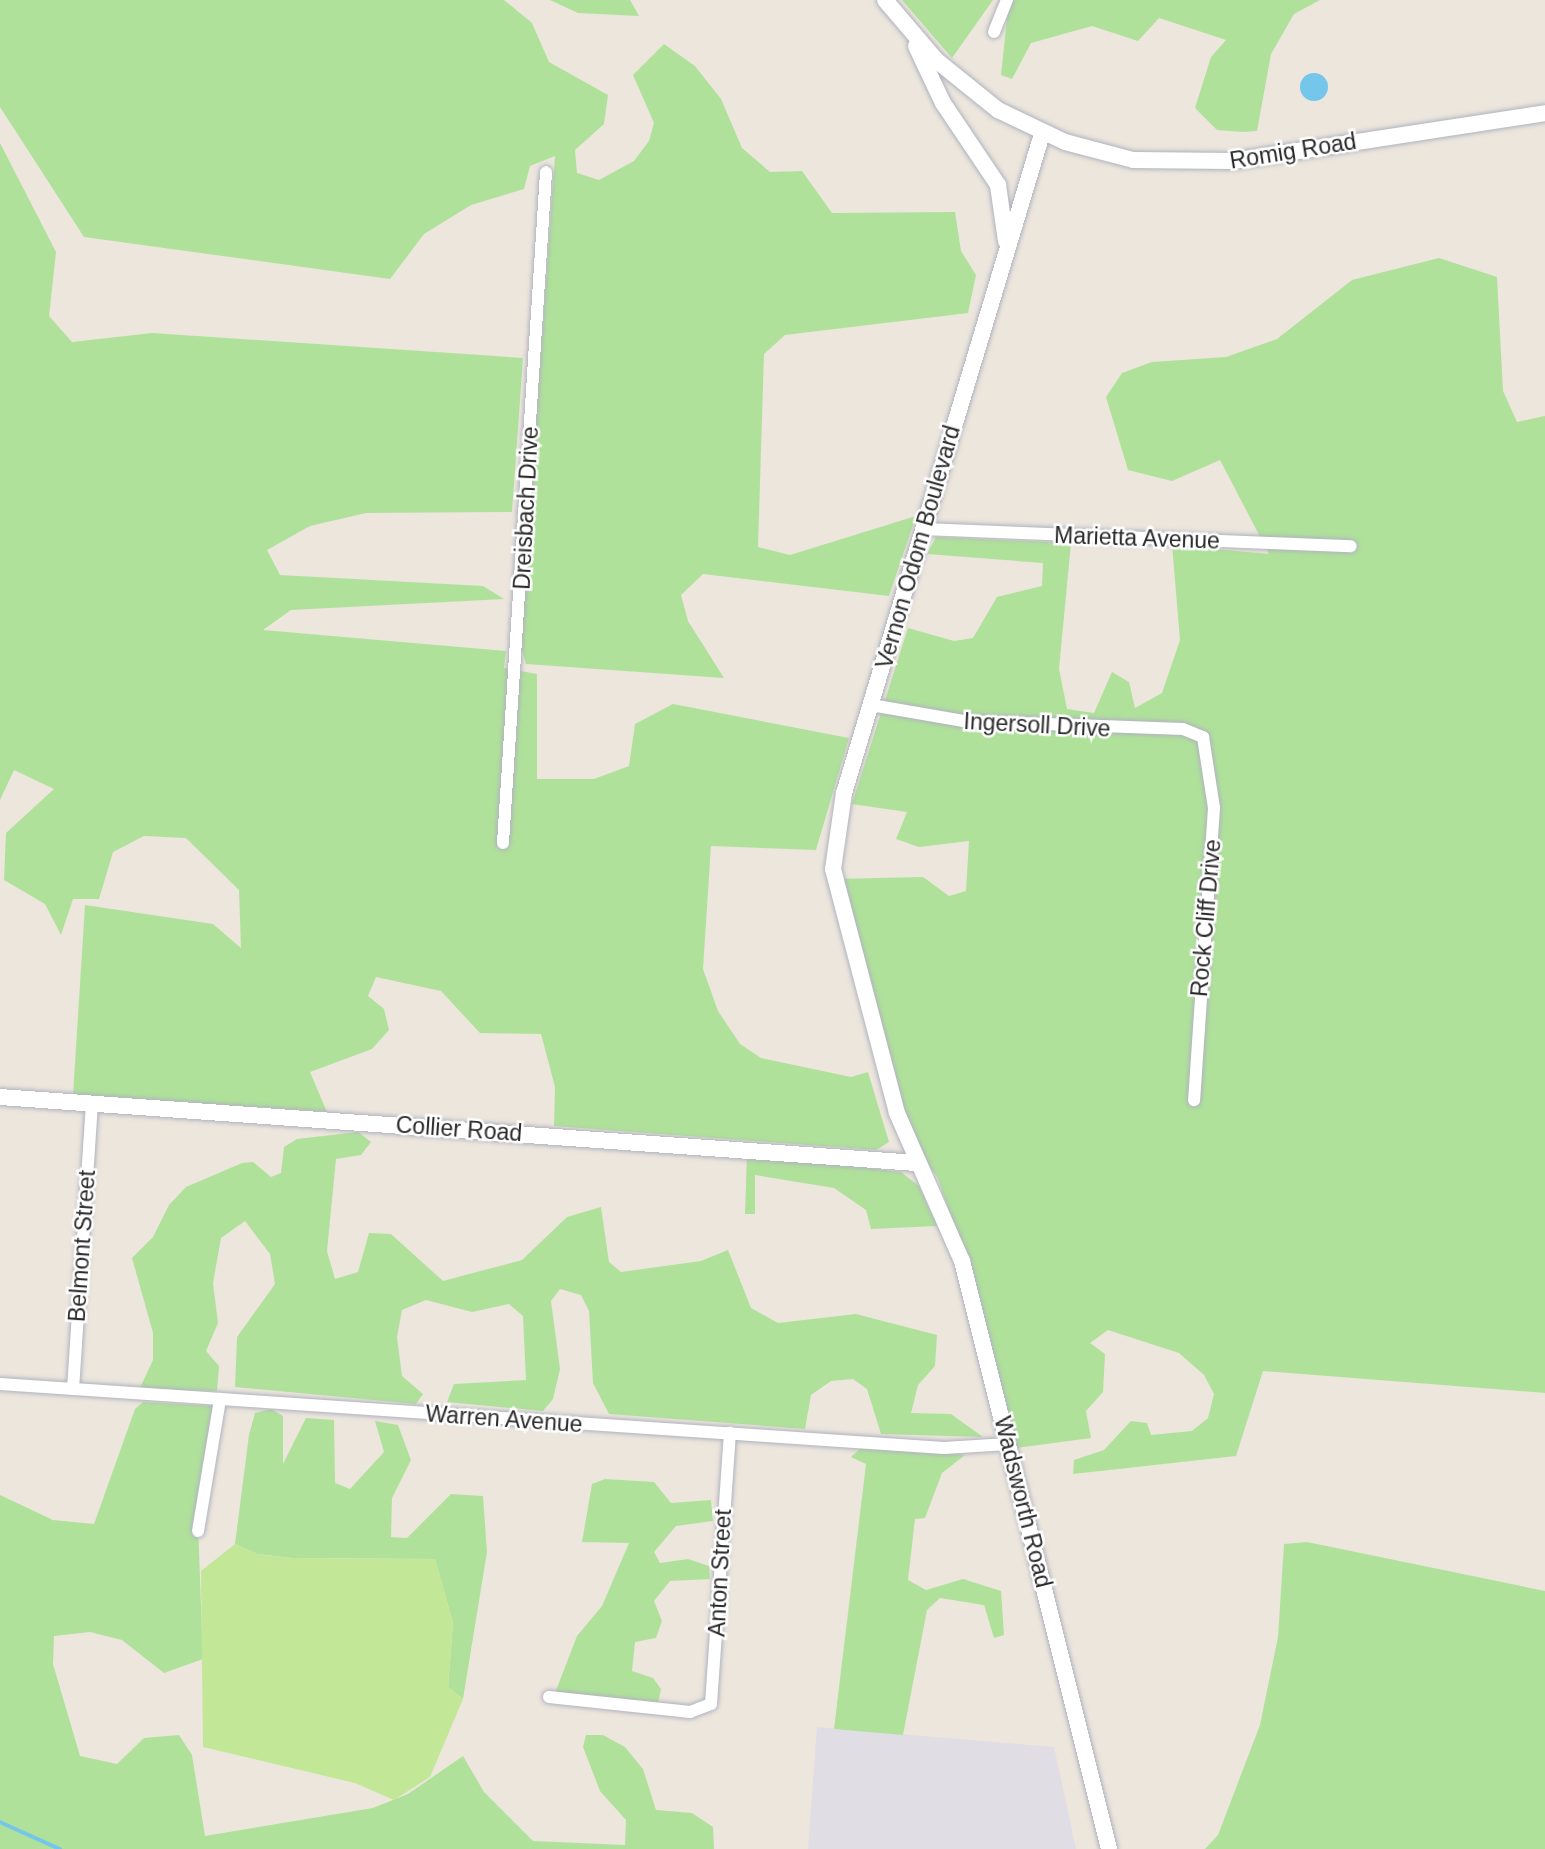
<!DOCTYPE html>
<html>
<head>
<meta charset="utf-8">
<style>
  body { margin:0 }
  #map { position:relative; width:1545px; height:1849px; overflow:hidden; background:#ece6dd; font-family:Helvetica,sans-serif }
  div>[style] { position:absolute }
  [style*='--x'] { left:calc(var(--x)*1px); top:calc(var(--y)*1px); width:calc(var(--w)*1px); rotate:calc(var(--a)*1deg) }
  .industrial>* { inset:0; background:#e0dde5 }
  .green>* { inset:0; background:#b0e19b }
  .pitch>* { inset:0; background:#c2e797 }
  .water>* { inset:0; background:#74c6ea }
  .round { border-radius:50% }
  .stream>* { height:3.5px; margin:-1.75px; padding:0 1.75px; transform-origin:1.75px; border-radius:1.75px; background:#74c6ea }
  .roads { filter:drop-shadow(0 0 2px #b0b3be) drop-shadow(0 0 2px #b0b3be) }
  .street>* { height:12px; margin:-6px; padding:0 6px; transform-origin:6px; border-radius:6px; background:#fff }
  .secondary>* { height:16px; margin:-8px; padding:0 8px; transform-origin:8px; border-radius:8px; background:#fff }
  span { translate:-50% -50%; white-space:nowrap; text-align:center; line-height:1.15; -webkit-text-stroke:5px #fff; paint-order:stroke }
  .street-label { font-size:23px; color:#2a2a2a }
</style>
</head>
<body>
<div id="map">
  <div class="industrial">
    <i style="clip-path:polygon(817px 1727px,1054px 1747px,1076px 1849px,808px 1849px)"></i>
  </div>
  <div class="green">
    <i style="clip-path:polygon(0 0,504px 0,532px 23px,549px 62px,608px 95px,604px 124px,575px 150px,577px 173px,599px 180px,634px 161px,649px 141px,654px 123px,633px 75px,664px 44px,695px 66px,721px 99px,742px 148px,770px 172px,802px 171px,832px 213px,955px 212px,961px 251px,976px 275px,968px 313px,785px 335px,764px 354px,758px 547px,790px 555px,916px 516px,889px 596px,703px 574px,681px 595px,688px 621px,724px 678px,526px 664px,520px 643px,555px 156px,530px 166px,524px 189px,471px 205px,424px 234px,390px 279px,84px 237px,0 107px)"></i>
    <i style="clip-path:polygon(550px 0,630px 0,639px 16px,578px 13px)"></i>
    <i style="clip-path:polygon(902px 0,993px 0,952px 58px)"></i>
    <i style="clip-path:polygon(1009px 0,1320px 0,1294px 14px,1271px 54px,1257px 131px,1243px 132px,1217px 130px,1195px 108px,1211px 57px,1226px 40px,1159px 18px,1138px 41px,1092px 26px,1031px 43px,1012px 79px,1001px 75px)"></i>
    <i style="clip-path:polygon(0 143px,56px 252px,49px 316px,72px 342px,152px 333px,523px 358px,512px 512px,366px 513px,310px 526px,267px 550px,280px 575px,483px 586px,504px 599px,291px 610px,263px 630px,506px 651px,504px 668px,537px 674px,537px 779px,594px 779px,629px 766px,635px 724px,673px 704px,849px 738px,816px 850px,711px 846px,703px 969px,718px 1011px,740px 1044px,761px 1058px,851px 1077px,868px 1072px,889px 1142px,876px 1150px,554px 1126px,555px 1087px,541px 1034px,480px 1033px,441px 991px,376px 977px,368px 996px,384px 1009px,389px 1030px,372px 1049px,310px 1072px,327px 1112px,73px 1095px,85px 905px,213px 924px,241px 948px,239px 890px,186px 838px,144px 836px,113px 852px,99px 899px,73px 899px,61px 935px,45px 904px,4px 880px,6px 833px,54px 789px,14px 770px,0 800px)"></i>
    <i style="clip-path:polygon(1439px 258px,1497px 277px,1503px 391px,1517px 422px,1545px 416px,1545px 1393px,1263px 1371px,1236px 1456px,1073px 1474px,1074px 1460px,1104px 1450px,1131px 1421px,1147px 1423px,1151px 1435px,1192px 1431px,1208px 1418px,1214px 1394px,1204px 1375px,1179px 1353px,1108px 1330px,1090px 1343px,1105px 1354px,1103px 1392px,1086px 1411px,1091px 1438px,1016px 1448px,962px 1248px,937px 1176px,916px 1152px,834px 879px,923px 877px,949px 896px,966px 891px,969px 841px,919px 847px,896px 839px,907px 812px,852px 804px,908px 628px,954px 641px,973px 638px,997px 597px,1042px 586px,1043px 563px,927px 554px,936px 537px,1071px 543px,1059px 669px,1067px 709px,1094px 713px,1112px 672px,1129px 682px,1135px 708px,1162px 693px,1180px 640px,1172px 545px,1269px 554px,1220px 460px,1172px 481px,1128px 470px,1106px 397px,1122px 373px,1152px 362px,1226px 357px,1277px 339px,1352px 280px)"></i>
    <i style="clip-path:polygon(358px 1132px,371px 1142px,361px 1155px,336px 1159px,327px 1251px,335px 1279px,358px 1272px,369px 1233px,391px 1234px,443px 1281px,522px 1260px,567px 1217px,601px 1207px,609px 1262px,621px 1272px,701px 1261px,728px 1250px,751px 1308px,778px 1323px,856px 1314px,937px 1335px,935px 1366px,918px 1385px,911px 1413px,951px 1414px,983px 1437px,881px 1434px,867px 1389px,853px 1379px,831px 1381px,811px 1395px,805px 1429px,609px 1414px,593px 1383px,589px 1311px,581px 1295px,560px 1289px,551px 1301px,560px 1369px,553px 1399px,543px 1411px,447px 1402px,454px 1384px,526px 1380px,523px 1316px,509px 1304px,472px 1312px,426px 1300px,402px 1310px,397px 1337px,402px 1376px,423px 1394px,416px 1404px,235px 1387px,237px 1337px,275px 1284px,270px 1254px,245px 1221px,221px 1238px,213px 1283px,218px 1323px,206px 1351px,219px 1366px,217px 1391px,139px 1390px,153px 1360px,153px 1333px,132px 1258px,153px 1237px,169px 1205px,186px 1187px,242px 1163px,253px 1162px,271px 1177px,281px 1173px,284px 1147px,297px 1139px)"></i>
    <i style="clip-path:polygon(747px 1154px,901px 1172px,919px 1186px,937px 1226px,871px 1229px,866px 1210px,834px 1188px,755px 1175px,755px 1214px,745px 1214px)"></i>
    <i style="clip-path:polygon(143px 1402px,213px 1406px,197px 1498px,203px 1659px,164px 1673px,122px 1640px,90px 1632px,54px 1636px,53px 1664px,80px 1756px,117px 1764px,144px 1738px,179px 1735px,192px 1755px,205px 1836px,373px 1808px,408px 1794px,463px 1756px,484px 1792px,533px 1841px,625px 1845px,626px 1820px,600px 1791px,583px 1747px,586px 1735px,603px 1735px,625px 1747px,643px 1769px,656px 1810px,692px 1813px,713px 1827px,714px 1849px,0 1849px,0 1495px,53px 1520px,94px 1524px,135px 1409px)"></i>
    <i style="clip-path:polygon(271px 1409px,283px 1416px,283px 1464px,306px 1418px,334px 1420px,335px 1483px,350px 1489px,384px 1452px,375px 1421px,398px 1425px,411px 1460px,392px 1498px,391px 1537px,407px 1538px,451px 1494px,483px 1496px,487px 1552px,463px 1699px,448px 1687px,453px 1623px,435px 1559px,292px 1558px,257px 1554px,235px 1544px,249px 1435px,255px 1413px)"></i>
    <i style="clip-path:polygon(863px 1446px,965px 1455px,942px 1473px,925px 1518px,915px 1519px,908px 1580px,926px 1590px,963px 1579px,1001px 1591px,1004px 1635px,994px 1638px,984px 1605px,940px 1598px,927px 1610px,903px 1735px,834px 1729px,866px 1464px,851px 1457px)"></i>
    <i style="clip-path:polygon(605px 1479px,654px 1482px,671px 1503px,711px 1500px,713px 1521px,676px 1526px,654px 1552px,660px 1563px,688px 1559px,709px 1566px,710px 1579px,670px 1581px,654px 1601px,662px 1621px,656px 1638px,635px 1642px,632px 1671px,653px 1678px,661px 1689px,658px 1703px,555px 1693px,577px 1636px,602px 1606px,629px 1543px,582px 1542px,592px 1484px)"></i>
    <i style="clip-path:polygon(1307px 1542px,1545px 1591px,1545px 1849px,1205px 1849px,1218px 1835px,1260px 1725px,1278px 1637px,1284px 1544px)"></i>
  </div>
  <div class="pitch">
    <i style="clip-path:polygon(235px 1544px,257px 1554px,292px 1558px,435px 1559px,453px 1623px,448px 1687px,463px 1699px,430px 1777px,394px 1800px,355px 1783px,203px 1747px,201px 1571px)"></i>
  </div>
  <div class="water">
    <i class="round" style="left:1300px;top:73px;width:28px;height:28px"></i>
  </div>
  <div class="stream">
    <i style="--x:0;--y:1822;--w:66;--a:24.2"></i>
  </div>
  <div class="roads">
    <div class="street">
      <i style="--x:994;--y:32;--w:35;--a:-68"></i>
      <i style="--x:923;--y:529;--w:428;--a:2.3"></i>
      <i style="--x:871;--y:705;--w:94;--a:9.8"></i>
      <i style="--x:964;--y:721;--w:219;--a:2.1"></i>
      <i style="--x:1183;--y:729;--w:22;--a:22"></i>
      <i style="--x:1203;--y:737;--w:72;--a:81.2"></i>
      <i style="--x:1214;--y:808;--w:293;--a:93.9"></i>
      <i style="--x:503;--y:843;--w:672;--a:-86.33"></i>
      <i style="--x:0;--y:1384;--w:946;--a:3.88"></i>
      <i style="--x:944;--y:1448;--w:64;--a:-3.6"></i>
      <i style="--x:73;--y:1389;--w:287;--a:-86.2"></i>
      <i style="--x:198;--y:1531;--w:134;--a:-80.5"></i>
      <i style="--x:549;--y:1697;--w:142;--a:6.1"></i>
      <i style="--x:690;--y:1712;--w:22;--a:-21"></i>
      <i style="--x:711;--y:1704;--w:272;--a:-86"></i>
    </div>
    <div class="secondary">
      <i style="--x:885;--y:0;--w:79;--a:49.6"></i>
      <i style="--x:936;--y:60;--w:80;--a:38.9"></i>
      <i style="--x:998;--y:110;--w:74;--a:25.5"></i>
      <i style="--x:1065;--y:142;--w:70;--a:14.8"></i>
      <i style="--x:1133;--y:160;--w:100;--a:0.6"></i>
      <i style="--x:1233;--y:161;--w:316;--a:-8.7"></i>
      <i style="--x:916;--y:46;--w:63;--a:64.7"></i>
      <i style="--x:943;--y:103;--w:99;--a:56.1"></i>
      <i style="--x:998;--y:185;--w:57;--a:81.9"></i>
      <i style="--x:1042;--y:134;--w:688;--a:106.72"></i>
      <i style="--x:844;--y:793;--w:77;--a:98.2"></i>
      <i style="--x:833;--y:869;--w:252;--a:75.3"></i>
      <i style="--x:897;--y:1113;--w:162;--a:66.3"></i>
      <i style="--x:962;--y:1261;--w:606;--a:75.96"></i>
      <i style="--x:0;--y:1097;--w:919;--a:4.12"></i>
    </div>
  </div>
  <div class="street-label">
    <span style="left:1293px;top:151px;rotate:-9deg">Romig Road</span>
    <span style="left:526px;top:508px;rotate:-87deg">Dreisbach Drive</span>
    <span style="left:1137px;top:538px;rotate:2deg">Marietta Avenue</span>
    <span style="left:918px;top:547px;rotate:-74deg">Vernon Odom Boulevard</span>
    <span style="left:1037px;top:725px;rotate:3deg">Ingersoll Drive</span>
    <span style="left:1206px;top:918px;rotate:-85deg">Rock Cliff Drive</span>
    <span style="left:459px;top:1129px;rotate:4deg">Collier Road</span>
    <span style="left:82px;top:1246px;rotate:-86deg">Belmont Street</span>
    <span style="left:504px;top:1419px;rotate:4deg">Warren Avenue</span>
    <span style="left:1023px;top:1502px;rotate:76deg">Wadsworth Road</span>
    <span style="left:720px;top:1573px;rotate:-87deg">Anton Street</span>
  </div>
</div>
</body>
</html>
